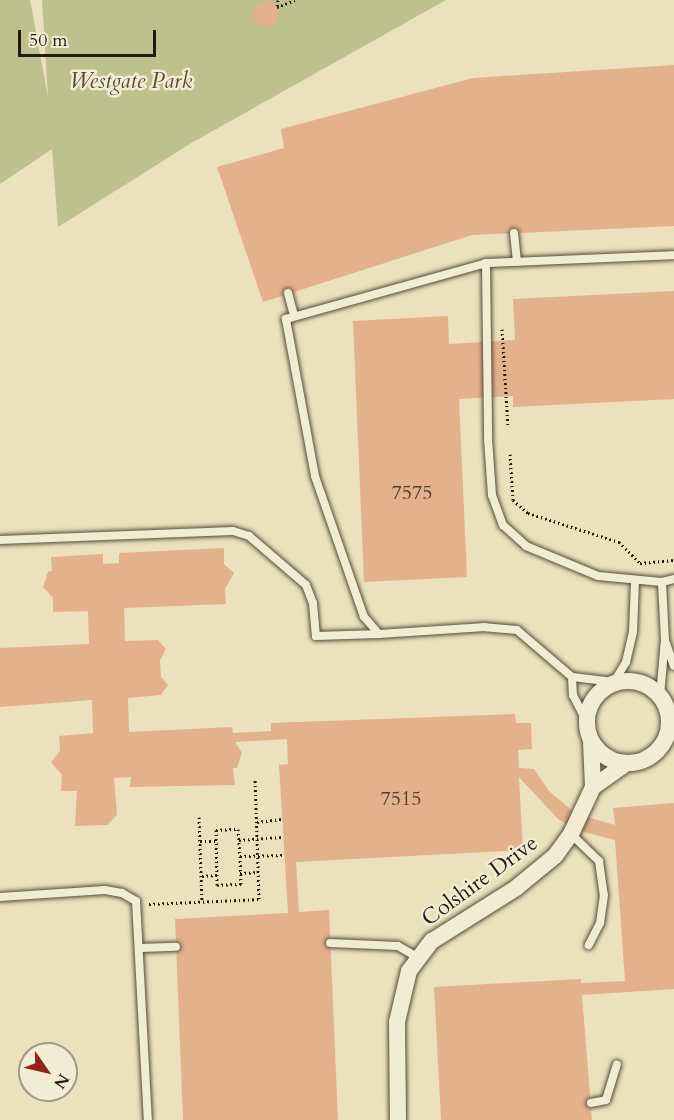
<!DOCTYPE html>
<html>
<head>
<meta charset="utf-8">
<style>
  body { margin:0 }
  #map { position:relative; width:674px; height:1120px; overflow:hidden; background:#ebe1bc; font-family:Cardo,serif }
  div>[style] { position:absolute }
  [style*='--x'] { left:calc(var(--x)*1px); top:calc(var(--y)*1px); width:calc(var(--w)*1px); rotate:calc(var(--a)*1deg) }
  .green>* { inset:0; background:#bcc18d }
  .building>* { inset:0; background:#e3b18c }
  .round { border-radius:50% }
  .path>* { height:3px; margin-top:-1.5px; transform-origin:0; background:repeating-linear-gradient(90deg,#251a0f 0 1.5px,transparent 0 4.5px) }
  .roads { filter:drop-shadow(0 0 2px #564c3a) drop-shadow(0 0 2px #564c3a) }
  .lane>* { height:8px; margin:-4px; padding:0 4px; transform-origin:4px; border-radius:4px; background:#f2ecd3 }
  .street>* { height:16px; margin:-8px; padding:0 8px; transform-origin:8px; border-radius:8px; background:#f2ecd3 }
  .street>.ring { margin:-8px; padding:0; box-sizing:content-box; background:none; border:16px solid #f2ecd3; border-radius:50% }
  span { translate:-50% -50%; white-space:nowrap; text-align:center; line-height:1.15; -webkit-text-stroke:5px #f2ecd3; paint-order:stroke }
  .number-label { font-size:20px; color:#54402e }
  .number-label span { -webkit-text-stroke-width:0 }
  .park-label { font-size:22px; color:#524c35; font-style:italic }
  .street-label { font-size:22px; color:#251a0f }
  .north { position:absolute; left:18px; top:1042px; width:60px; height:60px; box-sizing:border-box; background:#f2ecd3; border:2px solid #a09885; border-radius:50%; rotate:124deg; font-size:16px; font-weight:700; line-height:24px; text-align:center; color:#251a0f }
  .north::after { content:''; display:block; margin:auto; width:21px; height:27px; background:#8f2418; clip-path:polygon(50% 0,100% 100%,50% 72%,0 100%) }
  .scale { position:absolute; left:18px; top:30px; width:138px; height:27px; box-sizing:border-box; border:3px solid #251a0f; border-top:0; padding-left:8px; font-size:18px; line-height:21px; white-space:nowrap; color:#251a0f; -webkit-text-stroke:4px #f2ecd3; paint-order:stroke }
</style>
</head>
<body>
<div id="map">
  <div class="green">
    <i style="clip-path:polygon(0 0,30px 0,48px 97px,42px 0,446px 0,193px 142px,58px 227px,52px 149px,0 184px)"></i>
  </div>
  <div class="building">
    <i class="round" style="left:253px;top:1px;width:26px;height:26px"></i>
    <i style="clip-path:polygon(674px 65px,674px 226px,472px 235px,263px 302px,217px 167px,284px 148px,281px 129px,473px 78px)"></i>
    <i style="clip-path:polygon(674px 291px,674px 399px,513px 407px,513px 396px,459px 399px,467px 577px,364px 582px,353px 321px,448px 316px,449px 344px,515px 340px,513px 299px)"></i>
    <i style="clip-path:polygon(224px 548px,224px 564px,234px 573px,225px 589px,226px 604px,124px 608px,125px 641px,158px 640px,166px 649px,160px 660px,161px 677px,168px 685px,161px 695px,128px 698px,129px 732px,232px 727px,233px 733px,271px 731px,271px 723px,515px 714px,516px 723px,531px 723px,532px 749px,518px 750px,519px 768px,534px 769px,549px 791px,576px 814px,615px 825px,613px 808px,674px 803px,674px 989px,582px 995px,592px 1120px,441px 1120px,434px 987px,581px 979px,581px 983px,625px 981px,615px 840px,584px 832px,558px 819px,519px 777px,523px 850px,296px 862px,299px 912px,329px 910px,338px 1120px,183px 1120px,175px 919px,288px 913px,279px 765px,288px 764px,287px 739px,235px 742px,242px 753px,237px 768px,233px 768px,235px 785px,130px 787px,131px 777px,114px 778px,117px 815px,107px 825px,75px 826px,77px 791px,61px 791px,62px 775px,51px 762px,60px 751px,59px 736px,93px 733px,92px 700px,0 707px,0 648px,89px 644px,88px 611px,53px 612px,53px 598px,43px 587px,48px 572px,52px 571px,51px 557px,103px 554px,103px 564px,119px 563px,119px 553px)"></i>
  </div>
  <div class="path">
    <i style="--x:278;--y:0;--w:7;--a:98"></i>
    <i style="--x:277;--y:7;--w:19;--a:-21"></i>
    <i style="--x:502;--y:329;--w:97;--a:86.5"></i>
    <i style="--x:510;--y:454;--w:46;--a:86.3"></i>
    <i style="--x:513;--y:500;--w:20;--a:41"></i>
    <i style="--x:528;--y:513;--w:96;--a:17.7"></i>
    <i style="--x:619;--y:542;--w:30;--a:45"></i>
    <i style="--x:640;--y:563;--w:34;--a:-5"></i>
    <i style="--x:199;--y:817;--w:85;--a:88"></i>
    <i style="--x:257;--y:822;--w:25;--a:-7"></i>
    <i style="--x:239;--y:840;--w:43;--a:-4"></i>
    <i style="--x:200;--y:841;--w:17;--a:0"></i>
    <i style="--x:240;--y:856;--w:28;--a:88"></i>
    <i style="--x:241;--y:884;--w:24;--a:178"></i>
    <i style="--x:217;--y:885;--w:55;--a:-91"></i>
    <i style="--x:216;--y:830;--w:22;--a:-3"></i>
    <i style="--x:238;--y:829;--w:27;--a:86"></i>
    <i style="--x:240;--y:856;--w:43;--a:-1.3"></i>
    <i style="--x:240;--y:873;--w:18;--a:-3"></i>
    <i style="--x:202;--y:876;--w:15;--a:-4"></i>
    <i style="--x:149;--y:904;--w:110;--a:-2.6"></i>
    <i style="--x:259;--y:899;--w:119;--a:-91.9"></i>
  </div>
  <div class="roads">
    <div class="lane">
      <i style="--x:514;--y:233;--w:29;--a:84"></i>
      <i style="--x:486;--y:263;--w:176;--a:89.3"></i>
      <i style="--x:488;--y:439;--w:56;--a:85.9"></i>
      <i style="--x:492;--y:495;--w:32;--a:70"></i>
      <i style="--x:503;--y:525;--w:31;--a:42"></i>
      <i style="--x:526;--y:546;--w:78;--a:22.6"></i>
      <i style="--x:598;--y:576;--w:64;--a:5.4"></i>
      <i style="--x:662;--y:582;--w:12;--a:-14"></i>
      <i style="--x:288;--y:293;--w:24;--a:75"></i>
      <i style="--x:0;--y:540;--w:233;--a:-2.2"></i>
      <i style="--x:233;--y:531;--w:17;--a:17"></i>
      <i style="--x:249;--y:536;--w:75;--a:40.7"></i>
      <i style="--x:306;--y:585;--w:19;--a:69"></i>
      <i style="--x:313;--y:603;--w:33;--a:85"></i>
      <i style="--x:316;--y:636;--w:63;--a:-1.8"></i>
      <i style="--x:635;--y:581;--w:51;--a:92.2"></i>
      <i style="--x:633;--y:632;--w:31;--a:103"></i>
      <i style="--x:626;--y:662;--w:23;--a:121"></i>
      <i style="--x:614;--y:682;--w:42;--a:-173.2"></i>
      <i style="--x:572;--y:677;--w:72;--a:-139.5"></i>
      <i style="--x:517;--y:630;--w:32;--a:-175"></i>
      <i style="--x:485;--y:627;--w:106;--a:176.2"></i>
      <i style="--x:379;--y:634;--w:23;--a:-131"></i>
      <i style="--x:364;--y:617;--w:149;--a:-109.2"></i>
      <i style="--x:315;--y:476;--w:160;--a:-100.5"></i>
      <i style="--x:286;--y:319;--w:208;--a:-15.6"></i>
      <i style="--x:486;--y:263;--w:188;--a:-2.4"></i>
      <i style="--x:666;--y:643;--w:24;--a:71"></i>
      <i style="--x:572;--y:677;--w:18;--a:87"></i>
      <i style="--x:573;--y:695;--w:28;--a:63"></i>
      <i style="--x:660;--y:696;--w:56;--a:-84.9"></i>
      <i style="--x:665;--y:640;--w:58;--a:-93"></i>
      <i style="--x:571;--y:834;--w:39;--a:44"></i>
      <i style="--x:599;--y:861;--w:34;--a:82"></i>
      <i style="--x:604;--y:895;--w:28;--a:98"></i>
      <i style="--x:600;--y:923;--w:25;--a:117"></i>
      <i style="--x:0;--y:897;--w:105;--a:-3.8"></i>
      <i style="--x:105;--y:890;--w:17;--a:10"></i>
      <i style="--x:122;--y:893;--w:16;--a:30"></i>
      <i style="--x:136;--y:901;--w:219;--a:86.9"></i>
      <i style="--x:330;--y:943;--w:68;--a:2.5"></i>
      <i style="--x:398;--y:946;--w:22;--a:30"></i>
      <i style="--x:140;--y:948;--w:36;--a:-2"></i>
      <i style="--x:591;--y:1103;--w:15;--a:-11"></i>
      <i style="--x:606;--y:1100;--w:37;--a:-73"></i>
    </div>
    <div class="street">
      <i class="ring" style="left:587px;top:681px;width:66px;height:66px"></i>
      <i style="--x:593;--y:787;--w:42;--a:-35.2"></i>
      <i style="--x:398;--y:1120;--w:98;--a:-90.6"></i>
      <i style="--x:397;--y:1022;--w:52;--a:-76.8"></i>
      <i style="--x:409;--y:971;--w:38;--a:-53"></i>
      <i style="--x:432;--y:941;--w:99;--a:-32.2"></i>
      <i style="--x:516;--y:888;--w:50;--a:-39.4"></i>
      <i style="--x:555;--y:856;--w:27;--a:-54"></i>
      <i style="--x:571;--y:834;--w:52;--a:-64.9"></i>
      <i style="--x:593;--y:787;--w:45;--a:-92.5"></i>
    </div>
  </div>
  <div class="number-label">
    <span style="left:412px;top:492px">7575</span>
    <span style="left:401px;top:798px">7515</span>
  </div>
  <div class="park-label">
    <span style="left:131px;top:82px">Westgate Park</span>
  </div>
  <div class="street-label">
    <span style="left:480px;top:881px;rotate:-36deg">Colshire Drive</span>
  </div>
  <div class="north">N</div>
  <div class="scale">50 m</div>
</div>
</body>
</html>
